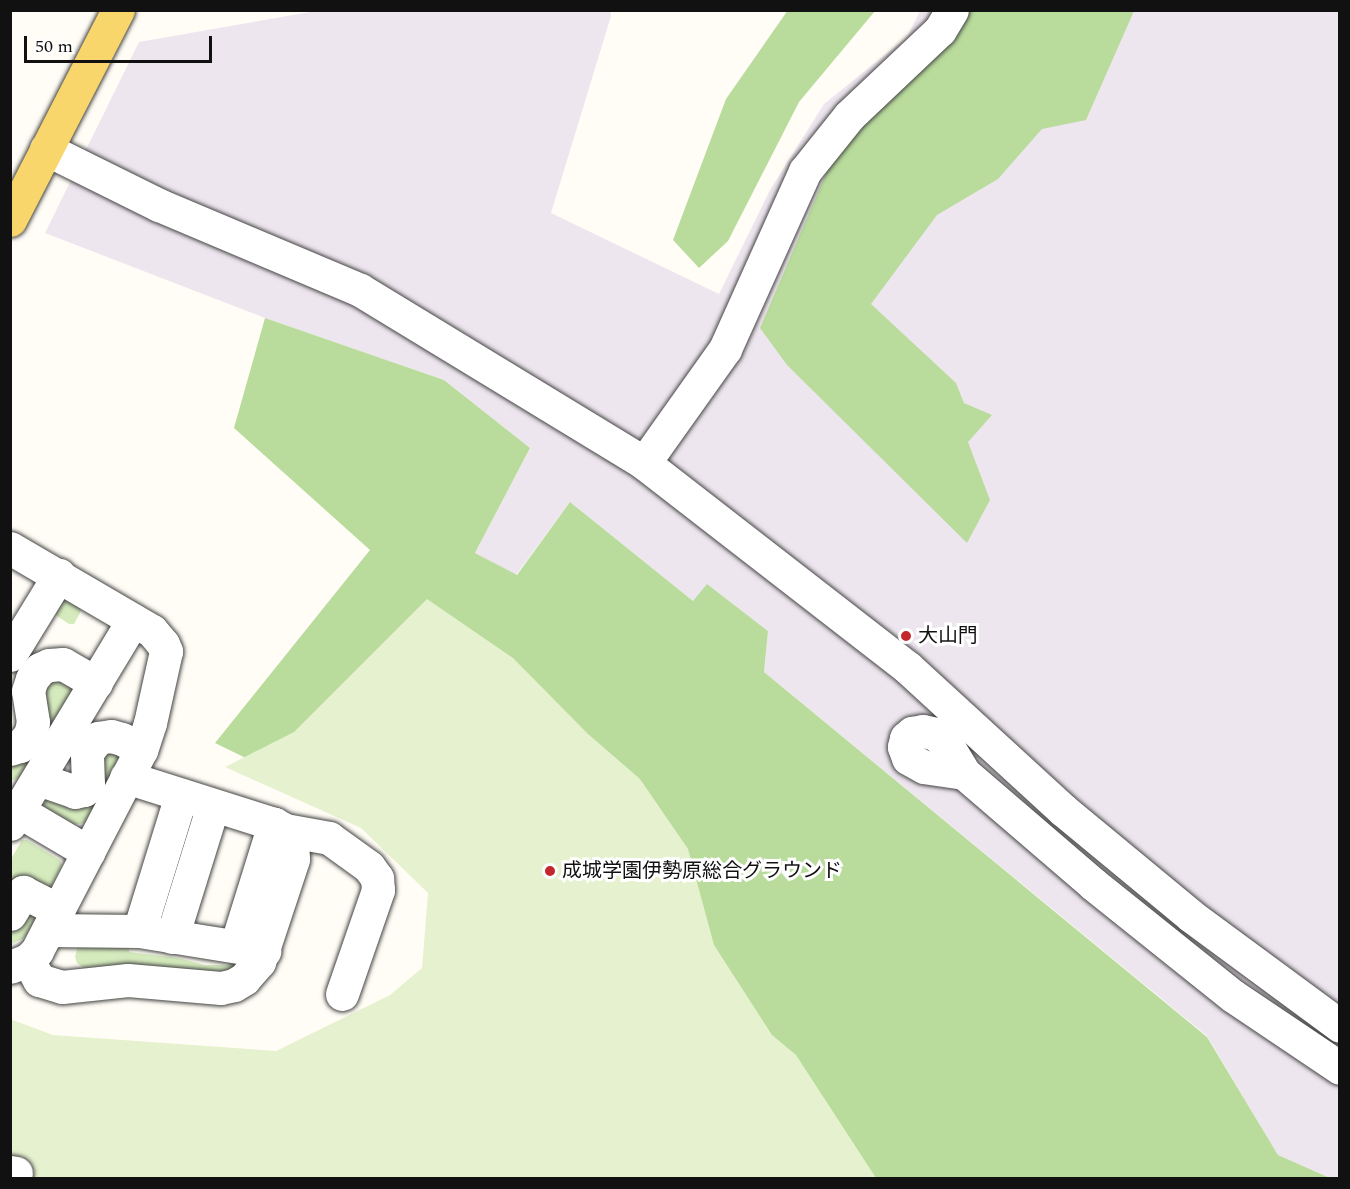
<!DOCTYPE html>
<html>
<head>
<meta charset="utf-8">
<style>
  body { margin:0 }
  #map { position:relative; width:1350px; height:1189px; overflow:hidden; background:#fffdf5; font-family:Spectral,"Noto Sans JP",serif }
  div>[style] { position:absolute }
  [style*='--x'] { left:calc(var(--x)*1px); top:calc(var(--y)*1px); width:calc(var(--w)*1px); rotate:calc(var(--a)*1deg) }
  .industrial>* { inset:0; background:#eee6ef }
  .green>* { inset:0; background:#d5ebbd }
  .forest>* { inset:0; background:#b9dc9c }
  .pitch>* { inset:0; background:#e6f2cf }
  .roads { filter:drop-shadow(0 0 2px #444) drop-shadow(0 0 2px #444) }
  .minor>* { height:33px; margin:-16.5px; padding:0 16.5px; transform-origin:16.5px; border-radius:16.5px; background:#fff }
  .major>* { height:33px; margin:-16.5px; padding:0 16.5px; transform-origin:16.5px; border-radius:16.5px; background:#f9d66b }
  .dots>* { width:16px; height:16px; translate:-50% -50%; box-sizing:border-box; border:3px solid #fff; border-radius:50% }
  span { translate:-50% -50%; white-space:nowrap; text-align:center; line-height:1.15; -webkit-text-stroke:6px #fff; paint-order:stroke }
  .poi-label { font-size:20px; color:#111 }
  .left { translate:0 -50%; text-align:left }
  .frame { position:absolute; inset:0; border:12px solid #111; pointer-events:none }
  .scale { position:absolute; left:24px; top:36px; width:188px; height:27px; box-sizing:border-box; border:3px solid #111; border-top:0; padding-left:8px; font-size:18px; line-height:21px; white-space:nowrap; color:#111; -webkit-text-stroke:4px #fff; paint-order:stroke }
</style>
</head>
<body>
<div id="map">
  <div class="industrial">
    <i style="clip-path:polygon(316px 11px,610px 11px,611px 16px,551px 213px,719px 294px,770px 190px,824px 104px,907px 37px,920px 11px,1339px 11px,1339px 1178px,1330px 1178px,1278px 1155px,1207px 1036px,764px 672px,768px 631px,708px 585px,693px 601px,570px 502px,516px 575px,475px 553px,530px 448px,444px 380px,265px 318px,45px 233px,139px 42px)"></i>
  </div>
  <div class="green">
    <i style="clip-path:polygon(61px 599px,65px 599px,80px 608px,81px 611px,74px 624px,69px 624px,54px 614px)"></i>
    <i style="clip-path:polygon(49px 674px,77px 684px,20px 777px,11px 781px,10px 759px)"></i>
    <i style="clip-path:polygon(98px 751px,124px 751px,85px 823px,72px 825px,65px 822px,45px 807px,43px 801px,48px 793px)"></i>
    <i style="clip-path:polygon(22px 840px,27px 840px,60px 860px,62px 865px,48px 893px,11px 903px,11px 859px)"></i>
    <i style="clip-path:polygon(25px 902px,40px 910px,32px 930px,22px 939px,11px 944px,11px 926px)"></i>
    <i style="clip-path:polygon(129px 938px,129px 952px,178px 958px,205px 965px,228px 965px,229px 955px,239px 955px,235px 973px,84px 968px,77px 963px,75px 957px,79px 941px)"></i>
  </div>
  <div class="forest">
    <i style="clip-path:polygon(788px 10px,875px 11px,799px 102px,728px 241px,699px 268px,673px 240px,726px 99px)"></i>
    <i style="clip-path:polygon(963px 11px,1134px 11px,1086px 120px,1042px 129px,998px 179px,937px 215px,871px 304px,956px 383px,964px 403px,992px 415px,968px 442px,990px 500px,967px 543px,787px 365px,760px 328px,831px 162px)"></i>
    <i style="clip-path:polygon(265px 318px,444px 380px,530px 448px,475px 553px,517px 575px,570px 502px,693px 601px,707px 584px,768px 631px,764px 672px,1207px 1037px,1278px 1155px,1330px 1178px,289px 1178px,435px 1041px,465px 865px,215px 743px,370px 550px,234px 428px)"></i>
  </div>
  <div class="pitch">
    <i style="clip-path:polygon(427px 599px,513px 658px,588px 734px,640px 779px,688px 849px,714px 945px,772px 1035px,796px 1055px,876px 1178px,11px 1178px,10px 1019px,53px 1035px,276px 1051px,390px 995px,422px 968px,428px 893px,361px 828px,225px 767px,294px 732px)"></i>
  </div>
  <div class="roads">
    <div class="minor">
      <i style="--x:46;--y:149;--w:126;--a:26.4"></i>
      <i style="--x:159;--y:205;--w:218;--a:22.9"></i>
      <i style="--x:360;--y:290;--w:333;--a:31.3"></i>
      <i style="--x:644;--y:463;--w:333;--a:37.8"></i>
      <i style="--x:907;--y:667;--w:212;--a:42.5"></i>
      <i style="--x:1063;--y:810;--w:166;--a:39.6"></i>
      <i style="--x:1191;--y:916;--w:185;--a:36.4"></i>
      <i style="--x:644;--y:463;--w:140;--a:-54.6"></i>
      <i style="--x:725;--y:349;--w:195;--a:-65.8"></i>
      <i style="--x:805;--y:171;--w:70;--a:-51.3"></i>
      <i style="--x:849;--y:116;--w:125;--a:-43.4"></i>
      <i style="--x:940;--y:30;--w:23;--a:-59"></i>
      <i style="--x:10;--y:548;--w:164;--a:30.3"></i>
      <i style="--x:152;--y:631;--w:17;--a:50"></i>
      <i style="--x:163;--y:644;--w:8;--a:67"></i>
      <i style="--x:166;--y:651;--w:74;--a:102.5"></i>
      <i style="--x:150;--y:723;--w:28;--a:108"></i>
      <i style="--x:141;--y:750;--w:226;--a:117.4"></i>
      <i style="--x:37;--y:951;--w:13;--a:135"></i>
      <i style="--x:28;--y:960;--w:19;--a:159"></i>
      <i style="--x:10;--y:655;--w:94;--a:-58.5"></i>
      <i style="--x:10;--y:749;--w:10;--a:-17"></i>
      <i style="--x:20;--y:746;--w:15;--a:-48"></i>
      <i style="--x:30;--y:735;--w:13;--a:-77"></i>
      <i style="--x:33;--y:722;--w:31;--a:-99"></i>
      <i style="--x:28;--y:691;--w:13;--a:-72"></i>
      <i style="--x:32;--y:679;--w:13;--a:-51"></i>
      <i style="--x:40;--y:669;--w:10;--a:-24"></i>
      <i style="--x:49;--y:665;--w:14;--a:-4"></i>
      <i style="--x:63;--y:664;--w:38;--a:30"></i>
      <i style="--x:964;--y:773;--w:40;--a:-171.5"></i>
      <i style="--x:924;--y:767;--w:18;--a:-151"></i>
      <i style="--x:908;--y:758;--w:12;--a:-110"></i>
      <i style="--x:904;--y:747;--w:9;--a:-77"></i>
      <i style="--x:906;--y:738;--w:8;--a:-40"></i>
      <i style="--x:912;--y:733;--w:11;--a:-10"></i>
      <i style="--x:923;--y:731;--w:13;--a:13"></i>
      <i style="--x:936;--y:734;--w:19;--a:47"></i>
      <i style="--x:949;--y:748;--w:29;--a:59"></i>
      <i style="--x:964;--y:773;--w:170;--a:40.7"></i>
      <i style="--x:1093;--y:884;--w:179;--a:38.7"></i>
      <i style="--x:1233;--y:996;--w:129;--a:33.9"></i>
      <i style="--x:38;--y:779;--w:39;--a:19"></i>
      <i style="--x:75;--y:792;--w:9;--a:-13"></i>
      <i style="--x:84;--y:790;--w:7;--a:-56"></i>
      <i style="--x:88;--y:784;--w:32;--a:-92"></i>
      <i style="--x:87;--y:752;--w:18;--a:-52"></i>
      <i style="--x:98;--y:738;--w:13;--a:-9"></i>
      <i style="--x:111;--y:736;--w:11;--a:15"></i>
      <i style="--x:122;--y:739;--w:22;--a:30"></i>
      <i style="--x:10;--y:806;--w:91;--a:30.5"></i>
      <i style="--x:10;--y:824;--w:238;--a:-58.9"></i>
      <i style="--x:285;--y:830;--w:45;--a:10.3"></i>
      <i style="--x:329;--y:838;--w:49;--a:35.9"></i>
      <i style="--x:369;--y:867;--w:14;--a:54"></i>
      <i style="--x:377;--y:878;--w:12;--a:85"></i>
      <i style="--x:378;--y:890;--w:110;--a:109.1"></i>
      <i style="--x:10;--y:914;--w:26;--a:-59"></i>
      <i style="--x:23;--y:892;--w:39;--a:27"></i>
      <i style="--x:48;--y:930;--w:91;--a:0.6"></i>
      <i style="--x:139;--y:931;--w:127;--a:9.1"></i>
      <i style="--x:139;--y:931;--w:142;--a:-72.8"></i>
      <i style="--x:172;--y:937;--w:138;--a:-72.7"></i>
      <i style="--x:236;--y:946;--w:128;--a:-72.7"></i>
      <i style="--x:28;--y:960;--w:23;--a:61"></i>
      <i style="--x:39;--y:980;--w:24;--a:17"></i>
      <i style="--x:62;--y:987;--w:66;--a:-6.1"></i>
      <i style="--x:128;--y:980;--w:93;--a:4.9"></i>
      <i style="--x:221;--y:988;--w:13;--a:-13"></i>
      <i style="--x:234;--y:985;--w:12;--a:-31"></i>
      <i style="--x:244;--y:979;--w:23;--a:-49"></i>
      <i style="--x:259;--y:962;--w:108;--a:-71.7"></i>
      <i style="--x:293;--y:859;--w:18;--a:-93"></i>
      <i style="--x:292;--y:841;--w:13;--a:-122"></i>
      <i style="--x:285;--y:830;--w:13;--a:-151"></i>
      <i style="--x:274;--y:824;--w:155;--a:-162.4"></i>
      <i style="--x:10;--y:1172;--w:6;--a:9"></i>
    </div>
    <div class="major">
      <i style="--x:10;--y:220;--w:236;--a:-62.8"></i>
    </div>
  </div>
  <div class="dots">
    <i style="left:906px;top:636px;background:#c4262e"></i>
    <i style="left:550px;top:871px;background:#c4262e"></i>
  </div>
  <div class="poi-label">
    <span class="left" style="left:918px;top:636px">大山門</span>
    <span class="left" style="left:562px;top:871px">成城学園伊勢原総合グラウンド</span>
  </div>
  <div class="frame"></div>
  <div class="scale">50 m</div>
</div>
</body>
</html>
